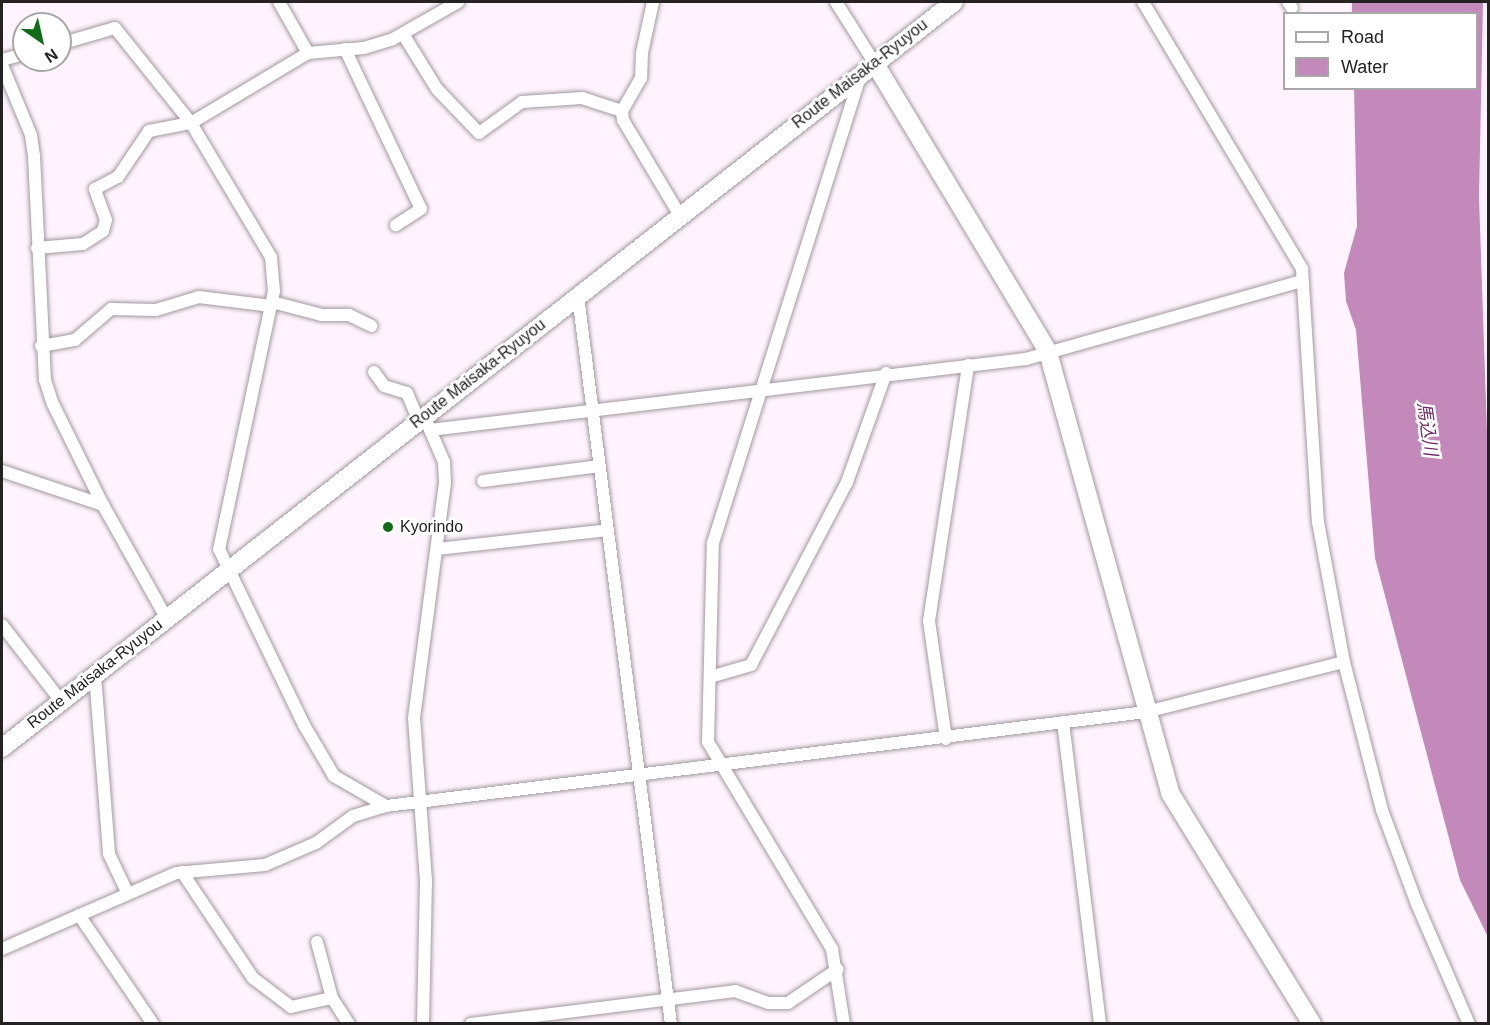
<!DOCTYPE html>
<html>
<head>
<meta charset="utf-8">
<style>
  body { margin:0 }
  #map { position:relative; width:1490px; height:1025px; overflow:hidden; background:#fff4fd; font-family:Arial,"Noto Sans JP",sans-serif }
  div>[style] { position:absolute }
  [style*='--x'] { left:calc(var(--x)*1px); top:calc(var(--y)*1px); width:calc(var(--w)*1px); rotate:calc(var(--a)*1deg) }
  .water>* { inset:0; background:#c289ba }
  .roads { filter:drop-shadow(0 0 2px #a299a0) drop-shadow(0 0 2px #a299a0) }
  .street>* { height:12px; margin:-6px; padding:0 6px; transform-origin:6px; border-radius:6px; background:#fff }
  .secondary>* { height:18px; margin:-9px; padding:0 9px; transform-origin:9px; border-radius:9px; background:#fff }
  .dots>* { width:16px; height:16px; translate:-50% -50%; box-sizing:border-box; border:3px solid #fff; border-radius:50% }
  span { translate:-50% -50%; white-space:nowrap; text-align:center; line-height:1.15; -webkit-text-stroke:5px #fff; paint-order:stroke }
  .street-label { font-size:16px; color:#252224 }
  .poi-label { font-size:16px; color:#252224 }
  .left { translate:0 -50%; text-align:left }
  .water-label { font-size:18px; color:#702c68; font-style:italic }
  .frame { position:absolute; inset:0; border:3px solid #252224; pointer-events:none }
  .legend { position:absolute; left:1283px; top:12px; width:195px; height:78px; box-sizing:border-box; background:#fff; border:2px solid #a8a7a7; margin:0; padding:8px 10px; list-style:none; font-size:18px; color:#252224 }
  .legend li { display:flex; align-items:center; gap:12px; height:30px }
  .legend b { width:30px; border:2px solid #a8a7a7 }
  .north { position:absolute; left:12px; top:12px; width:60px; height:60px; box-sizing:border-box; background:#fff; border:2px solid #a8a7a7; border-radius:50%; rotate:146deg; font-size:16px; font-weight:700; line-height:24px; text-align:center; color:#252224 }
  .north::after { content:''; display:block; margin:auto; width:21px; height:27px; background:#116c17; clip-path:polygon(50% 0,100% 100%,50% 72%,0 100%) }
</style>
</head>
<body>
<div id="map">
  <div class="water">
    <i style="clip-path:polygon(1352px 2px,1483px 2px,1479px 197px,1488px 462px,1488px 937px,1460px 880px,1375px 558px,1356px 330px,1346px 301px,1344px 273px,1357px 226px,1354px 89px,1476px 88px,1476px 14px,1352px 13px)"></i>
  </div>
  <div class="roads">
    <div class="street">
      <i style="--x:279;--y:2;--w:59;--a:60.4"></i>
      <i style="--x:653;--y:2;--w:52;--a:102.2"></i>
      <i style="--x:642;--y:53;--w:25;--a:92"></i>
      <i style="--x:641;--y:78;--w:38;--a:120"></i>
      <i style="--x:622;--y:111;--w:9;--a:84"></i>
      <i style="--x:623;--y:120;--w:109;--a:59.2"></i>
      <i style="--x:836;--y:2;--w:71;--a:57.7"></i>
      <i style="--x:1143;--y:2;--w:311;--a:59.2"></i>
      <i style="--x:1302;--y:269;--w:254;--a:86.4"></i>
      <i style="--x:1318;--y:522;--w:142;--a:79.5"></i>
      <i style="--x:1288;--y:2;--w:7;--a:56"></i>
      <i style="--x:403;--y:34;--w:65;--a:58.3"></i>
      <i style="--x:437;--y:89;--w:61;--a:46.3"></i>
      <i style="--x:479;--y:133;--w:53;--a:-35.8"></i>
      <i style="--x:522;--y:102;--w:60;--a:-3.8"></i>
      <i style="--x:582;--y:98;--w:42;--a:18"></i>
      <i style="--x:60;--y:44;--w:57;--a:-16.2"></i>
      <i style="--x:115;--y:28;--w:122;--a:51.3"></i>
      <i style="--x:191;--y:123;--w:156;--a:59.2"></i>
      <i style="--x:271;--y:257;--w:34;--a:85"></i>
      <i style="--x:274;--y:291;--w:264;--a:102"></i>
      <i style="--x:219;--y:549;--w:195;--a:64.2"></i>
      <i style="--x:304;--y:725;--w:59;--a:59.5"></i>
      <i style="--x:334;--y:776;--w:60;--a:30"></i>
      <i style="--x:345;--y:49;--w:177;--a:64.6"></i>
      <i style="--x:421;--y:209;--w:30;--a:147"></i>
      <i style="--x:2;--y:60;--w:23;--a:-15"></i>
      <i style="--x:2;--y:65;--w:76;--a:67.5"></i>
      <i style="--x:31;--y:135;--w:21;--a:82"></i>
      <i style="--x:34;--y:156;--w:224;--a:87.2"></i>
      <i style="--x:45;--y:380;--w:25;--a:72"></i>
      <i style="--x:53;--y:404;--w:113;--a:63.7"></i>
      <i style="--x:103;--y:505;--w:131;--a:60.7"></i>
      <i style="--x:37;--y:248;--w:46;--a:-5"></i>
      <i style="--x:83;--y:244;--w:24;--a:-33"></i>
      <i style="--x:103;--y:231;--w:11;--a:-75"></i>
      <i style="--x:106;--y:220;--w:33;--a:-110"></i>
      <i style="--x:95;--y:189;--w:26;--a:-28"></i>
      <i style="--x:118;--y:177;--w:55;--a:-56"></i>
      <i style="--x:149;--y:131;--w:43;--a:-10.8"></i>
      <i style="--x:191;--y:123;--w:136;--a:-30.9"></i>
      <i style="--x:308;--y:53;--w:56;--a:-5.1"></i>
      <i style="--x:364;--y:48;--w:30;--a:-17"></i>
      <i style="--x:393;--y:39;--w:75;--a:-29.6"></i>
      <i style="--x:578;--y:296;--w:734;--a:82.72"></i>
      <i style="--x:272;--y:302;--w:52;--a:14.6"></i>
      <i style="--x:322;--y:315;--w:27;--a:0"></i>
      <i style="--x:349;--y:315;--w:25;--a:26"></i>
      <i style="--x:41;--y:346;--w:35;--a:-10"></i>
      <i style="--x:75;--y:340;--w:48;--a:-40.7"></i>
      <i style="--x:111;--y:309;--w:45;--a:1.3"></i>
      <i style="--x:156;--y:310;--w:45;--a:-16.8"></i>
      <i style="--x:199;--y:297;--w:73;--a:7.1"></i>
      <i style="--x:374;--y:372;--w:17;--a:54"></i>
      <i style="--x:384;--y:386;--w:24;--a:17"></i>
      <i style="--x:407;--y:393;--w:30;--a:67"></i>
      <i style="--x:430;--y:430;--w:600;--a:-6.79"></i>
      <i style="--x:1026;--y:359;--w:287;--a:-15.8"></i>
      <i style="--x:2;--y:471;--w:107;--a:18.6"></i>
      <i style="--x:483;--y:481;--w:118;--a:-7.3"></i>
      <i style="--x:437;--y:549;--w:172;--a:-6.3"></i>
      <i style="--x:2;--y:625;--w:96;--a:52.2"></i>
      <i style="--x:95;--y:675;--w:180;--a:85.5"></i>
      <i style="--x:109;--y:854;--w:44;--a:64.6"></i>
      <i style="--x:710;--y:677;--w:43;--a:-16.3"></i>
      <i style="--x:751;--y:665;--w:207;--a:-62.3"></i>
      <i style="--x:847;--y:482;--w:116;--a:-70.3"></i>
      <i style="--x:1063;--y:722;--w:304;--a:83"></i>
      <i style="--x:946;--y:739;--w:119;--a:-98.2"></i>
      <i style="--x:929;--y:621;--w:259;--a:-81.3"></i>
      <i style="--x:182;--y:872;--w:128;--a:56.2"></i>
      <i style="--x:253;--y:978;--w:48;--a:37.3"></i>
      <i style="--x:291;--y:1007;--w:42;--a:-12.4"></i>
      <i style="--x:79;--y:915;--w:132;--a:55.8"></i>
      <i style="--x:317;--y:942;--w:58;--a:75"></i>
      <i style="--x:332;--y:998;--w:31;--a:57"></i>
      <i style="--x:2;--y:949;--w:190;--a:-23.6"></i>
      <i style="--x:176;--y:873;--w:89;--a:-5.1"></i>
      <i style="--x:265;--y:865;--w:56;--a:-23.3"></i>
      <i style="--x:316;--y:843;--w:46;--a:-36.1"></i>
      <i style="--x:353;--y:816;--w:34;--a:-17"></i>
      <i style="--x:386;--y:806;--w:766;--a:-7.05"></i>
      <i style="--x:1146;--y:712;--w:204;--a:-14.2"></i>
      <i style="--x:1344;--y:662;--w:153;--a:75.6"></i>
      <i style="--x:1382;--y:810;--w:100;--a:69.6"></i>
      <i style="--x:1417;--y:904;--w:131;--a:66.6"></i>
      <i style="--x:423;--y:1024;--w:143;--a:-88.8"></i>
      <i style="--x:426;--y:881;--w:163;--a:-94.2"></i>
      <i style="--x:414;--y:718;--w:238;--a:-82.5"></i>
      <i style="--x:445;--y:482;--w:20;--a:-93"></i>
      <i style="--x:444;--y:462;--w:40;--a:-113.4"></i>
      <i style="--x:471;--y:1024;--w:266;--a:-7.1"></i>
      <i style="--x:735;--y:991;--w:35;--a:20"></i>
      <i style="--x:768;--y:1003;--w:20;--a:0"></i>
      <i style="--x:788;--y:1003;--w:60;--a:-34.2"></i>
      <i style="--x:844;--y:1024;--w:76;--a:-99.1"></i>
      <i style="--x:832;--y:949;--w:241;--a:-120.9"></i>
      <i style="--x:708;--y:742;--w:199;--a:-88.6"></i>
      <i style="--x:713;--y:543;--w:491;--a:-72.5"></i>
    </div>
    <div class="secondary">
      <i style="--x:874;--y:62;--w:338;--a:59"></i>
      <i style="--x:1048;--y:352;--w:458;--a:74.5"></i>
      <i style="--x:1170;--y:793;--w:271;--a:58.4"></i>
      <i style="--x:2;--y:748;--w:1209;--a:-38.08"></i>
    </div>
  </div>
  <div class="dots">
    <i style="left:388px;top:527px;background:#116c17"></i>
  </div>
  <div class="street-label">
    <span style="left:860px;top:74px;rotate:-38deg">Route Maisaka-Ryuyou</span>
    <span style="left:478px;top:374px;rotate:-38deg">Route Maisaka-Ryuyou</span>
    <span style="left:95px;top:674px;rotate:-38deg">Route Maisaka-Ryuyou</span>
  </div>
  <div class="poi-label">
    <span class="left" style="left:400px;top:527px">Kyorindo</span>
  </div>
  <div class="water-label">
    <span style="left:1427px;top:429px;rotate:82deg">馬込川</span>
  </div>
  <div class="frame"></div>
  <ul class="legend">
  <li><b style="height:8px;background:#fff"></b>Road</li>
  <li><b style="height:16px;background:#c289ba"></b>Water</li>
  </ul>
  <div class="north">N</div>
</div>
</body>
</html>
